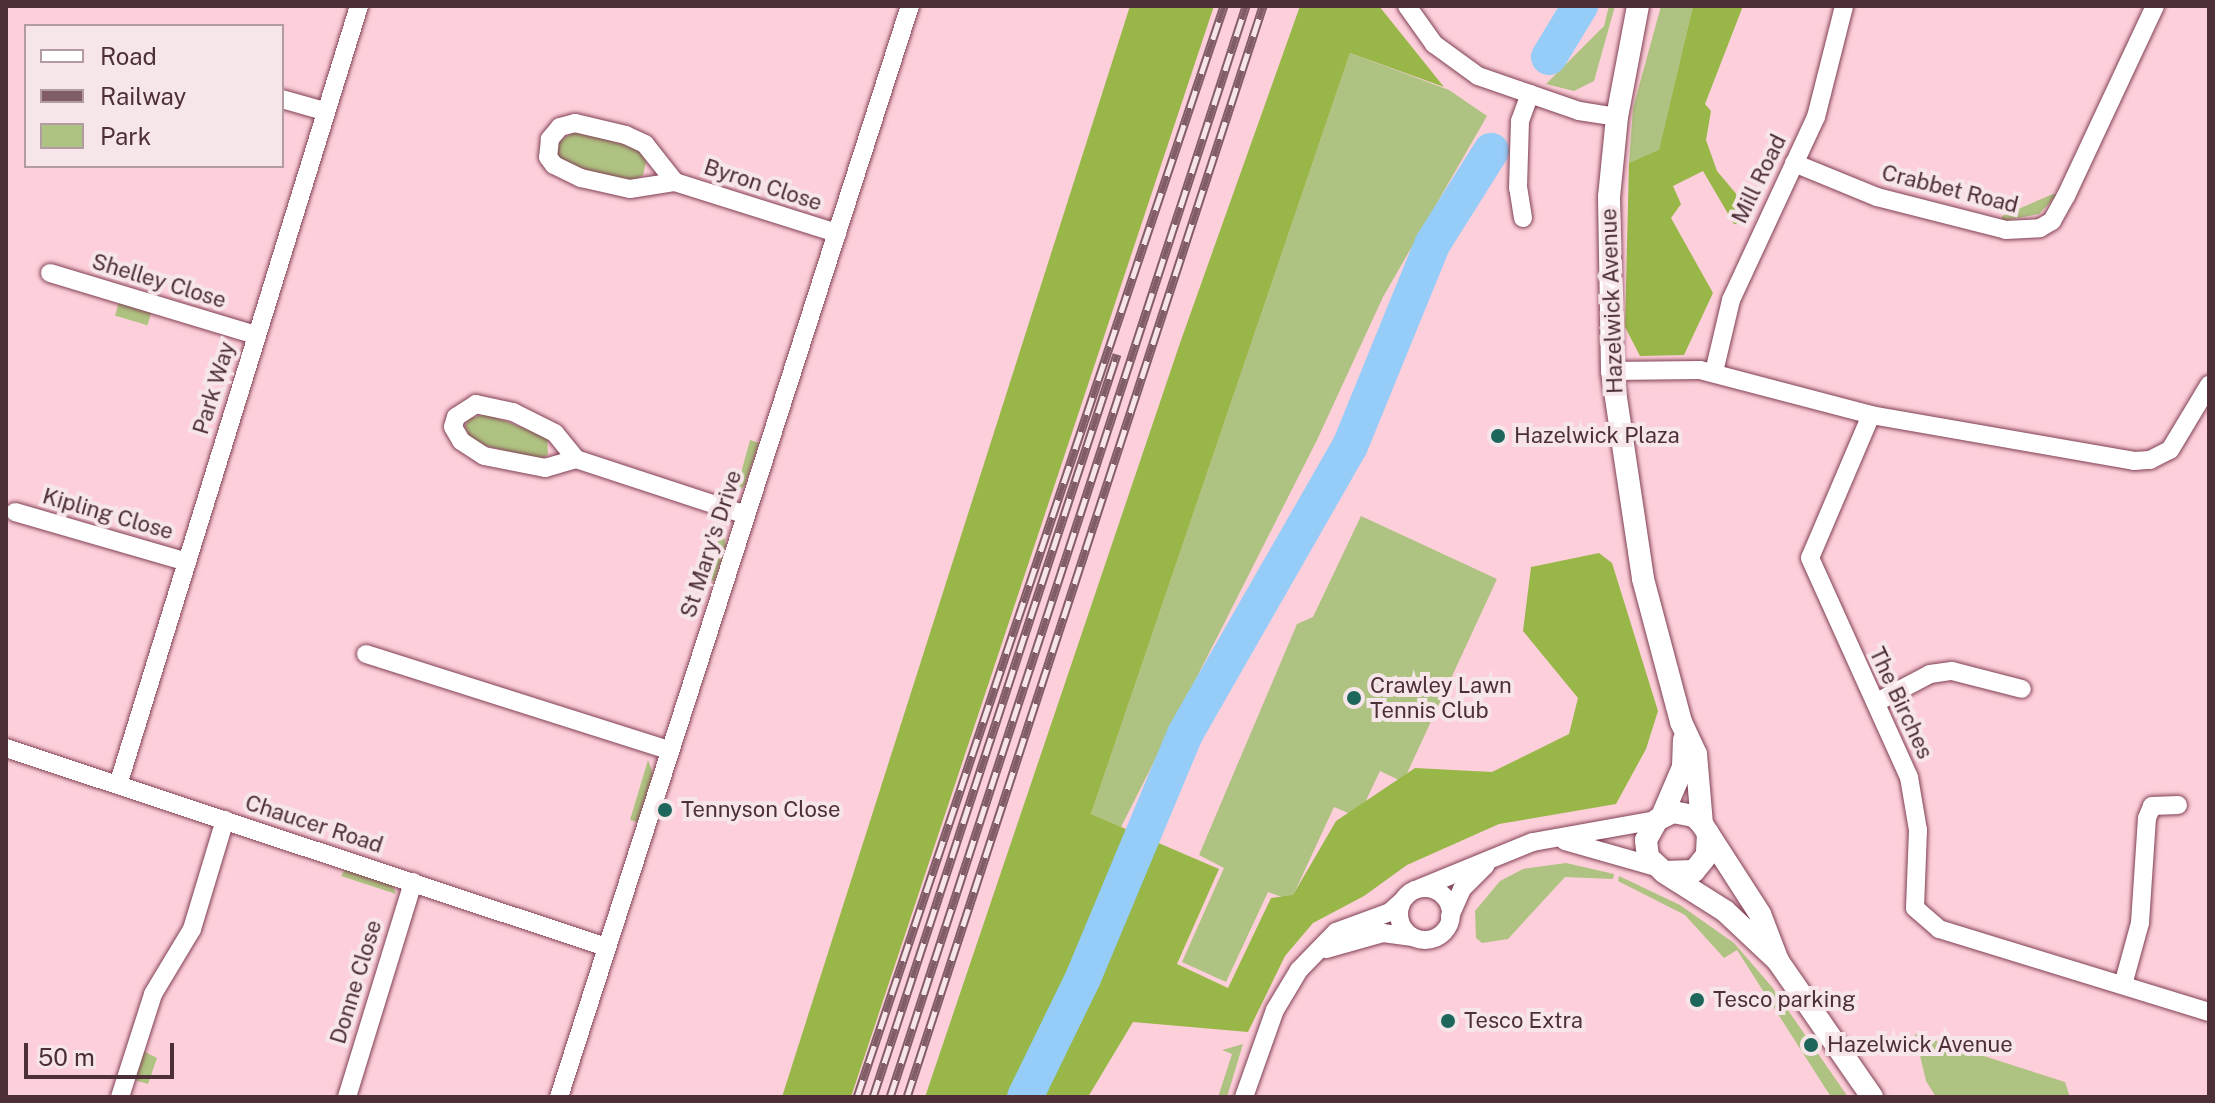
<!DOCTYPE html>
<html>
<head>
<meta charset="utf-8">
<style>
  body { margin:0 }
  #map { position:relative; width:2215px; height:1103px; overflow:hidden; background:#fdcfda; font-family:"Public Sans",sans-serif }
  div>[style] { position:absolute }
  [style*='--x'] { left:calc(var(--x)*1px); top:calc(var(--y)*1px); width:calc(var(--w)*1px); rotate:calc(var(--a)*1deg) }
  .green>* { inset:0; background:#aec281; transform-origin:0 0 }
  .forest>* { inset:0; background:#99b648 }
  .river>* { height:36px; margin:-18px; padding:0 18px; transform-origin:18px; border-radius:18px; background:#95ccf8 }
  .roads { filter:drop-shadow(0 0 2px #804053) drop-shadow(0 0 2px #804053) }
  .minor>* { height:18px; margin:-9px; padding:0 9px; transform-origin:9px; border-radius:9px; background:#fff }
  .minor>.ring { margin:-9px; padding:0; box-sizing:content-box; background:none; border:18px solid #fff; border-radius:50% }
  .tertiary>* { height:22px; margin:-11px; padding:0 11px; transform-origin:11px; border-radius:11px; background:#fff }
  .rail>* { height:9px; margin-top:-4.5px; transform-origin:0; background:repeating-linear-gradient(90deg,#f6e5e9 0 18px,#815e67 0 36px); box-sizing:border-box; border-block:2px solid #815e67 }
  .dots>* { width:22px; height:22px; translate:-50% -50%; box-sizing:border-box; border:4px solid #f6e5e9; border-radius:50% }
  span { translate:-50% -50%; white-space:nowrap; text-align:center; line-height:1.15; -webkit-text-stroke:8px #f6e5e9; paint-order:stroke }
  .street-label { font-size:22px; color:#4d2f37 }
  .poi-label { font-size:22px; color:#4d2f37 }
  .left { translate:0 -50%; text-align:left }
  .frame { position:absolute; inset:0; border:8px solid #4d2f37; pointer-events:none }
  .legend { position:absolute; left:24px; top:24px; width:260px; height:144px; box-sizing:border-box; background:#f6e5e9; border:2px solid #b29ca2; margin:0; padding:10px 14px; list-style:none; font-size:24px; color:#4d2f37 }
  .legend li { display:flex; align-items:center; gap:16px; height:40px }
  .legend b { width:40px; border:2px solid #b29ca2 }
  .scale { position:absolute; left:24px; top:1043px; width:150px; height:36px; box-sizing:border-box; border:4px solid #4d2f37; border-top:0; padding-left:10px; font-size:24px; line-height:28px; white-space:nowrap; color:#4d2f37; -webkit-text-stroke:6px #f6e5e9; paint-order:stroke }
</style>
</head>
<body>
<div id="map">
  <div class="green">
    <i style="clip-path:polygon(1609px 6px,1615px 6px,1594px 81px,1574px 91px,1546px 84px,1604px 26px)"></i>
    <i style="clip-path:polygon(1661px 6px,1693px 6px,1659px 151px,1629px 163px,1633px 108px)"></i>
    <i style="clip-path:polygon(1350px 53px,1449px 90px,1487px 116px,1383px 297px,1317px 440px,1121px 827px,1091px 814px)"></i>
    <i style="clip-path:polygon(576px 131px,638px 149px,646px 162px,643px 175px,633px 181px,567px 166px,557px 155px,558px 142px)"></i>
    <i style="clip-path:polygon(2053px 194px,2057px 195px,2039px 214px,2002px 221px,2002px 216px)"></i>
    <i style="left:119px;top:302px;width:34px;height:14px;rotate:17deg"></i>
    <i style="clip-path:polygon(486px 414px,547px 437px,548px 454px,542px 459px,473px 443px,465px 427px,469px 419px)"></i>
    <i style="clip-path:polygon(750px 440px,759px 443px,745px 485px,735px 495px)"></i>
    <i style="clip-path:polygon(1361px 516px,1497px 579px,1403px 782px,1380px 771px,1358px 817px,1334px 807px,1291px 900px,1268px 892px,1226px 982px,1182px 962px,1224px 868px,1199px 855px,1297px 624px,1313px 617px)"></i>
    <i style="clip-path:polygon(723px 526px,726px 548px,714px 581px,706px 579px)"></i>
    <i style="clip-path:polygon(648px 760px,653px 773px,638px 822px,630px 820px)"></i>
    <i style="clip-path:polygon(1566px 863px,1614px 874px,1613px 879px,1565px 877px,1508px 939px,1482px 943px,1476px 938px,1475px 911px,1500px 881px,1523px 869px)"></i>
    <i style="clip-path:polygon(346px 868px,392px 884px,396px 894px,341px 876px)"></i>
    <i style="clip-path:polygon(1619px 876px,1680px 905px,1734px 943px,1772px 987px,1848px 1097px,1831px 1097px,1737px 950px,1724px 958px,1685px 915px,1618px 881px)"></i>
    <i style="clip-path:polygon(1915px 1034px,2065px 1082px,2070px 1097px,1936px 1097px,1926px 1081px)"></i>
    <i style="clip-path:polygon(1243px 1044px,1227px 1097px,1218px 1097px,1232px 1054px,1222px 1050px)"></i>
    <i style="clip-path:polygon(143px 1051px,157px 1058px,148px 1084px,134px 1080px)"></i>
  </div>
  <div class="forest">
    <i style="clip-path:polygon(1130px 6px,1214px 6px,851px 1097px,782px 1097px)"></i>
    <i style="clip-path:polygon(1300px 6px,1379px 6px,1444px 87px,1350px 53px,1091px 814px,1219px 869px,1177px 964px,1228px 988px,1271px 898px,1293px 895px,1336px 821px,1415px 768px,1492px 772px,1569px 734px,1578px 698px,1523px 631px,1531px 567px,1599px 553px,1612px 563px,1658px 711px,1646px 749px,1616px 804px,1499px 824px,1407px 865px,1364px 896px,1313px 923px,1285px 956px,1248px 1032px,1133px 1022px,1088px 1097px,925px 1097px,1180px 343px)"></i>
    <i style="clip-path:polygon(1693px 6px,1743px 6px,1705px 104px,1711px 111px,1706px 140px,1717px 171px,1749px 209px,1749px 216px,1746px 224px,1734px 224px,1703px 171px,1673px 186px,1681px 204px,1671px 218px,1713px 293px,1684px 355px,1640px 356px,1625px 327px,1629px 163px,1659px 150px)"></i>
  </div>
  <div class="river">
    <i style="--x:1549;--y:57;--w:60;--a:-58.7"></i>
    <i style="--x:1025;--y:1097;--w:132;--a:-64"></i>
    <i style="--x:1083;--y:978;--w:264;--a:-67.3"></i>
    <i style="--x:1185;--y:734;--w:332;--a:-60.2"></i>
    <i style="--x:1350;--y:446;--w:219;--a:-67.8"></i>
    <i style="--x:1433;--y:243;--w:109;--a:-57.8"></i>
  </div>
  <div class="roads">
    <div class="minor">
      <i style="--x:1407;--y:6;--w:47;--a:54.6"></i>
      <i style="--x:1434;--y:44;--w:54;--a:36"></i>
      <i style="--x:1478;--y:76;--w:107;--a:19.1"></i>
      <i style="--x:1579;--y:111;--w:38;--a:9"></i>
      <i style="--x:282;--y:99;--w:44;--a:15.9"></i>
      <i style="--x:1794;--y:163;--w:90;--a:22.3"></i>
      <i style="--x:1877;--y:197;--w:133;--a:14.3"></i>
      <i style="--x:2006;--y:230;--w:34;--a:-3"></i>
      <i style="--x:2040;--y:228;--w:14;--a:-30"></i>
      <i style="--x:2052;--y:221;--w:29;--a:-61"></i>
      <i style="--x:2066;--y:196;--w:210;--a:-64.9"></i>
      <i style="--x:675;--y:182;--w:48;--a:-128.3"></i>
      <i style="--x:645;--y:144;--w:21;--a:-155"></i>
      <i style="--x:626;--y:135;--w:52;--a:-166.8"></i>
      <i style="--x:575;--y:123;--w:16;--a:165"></i>
      <i style="--x:560;--y:127;--w:16;--a:130"></i>
      <i style="--x:550;--y:139;--w:18;--a:96"></i>
      <i style="--x:548;--y:157;--w:10;--a:53"></i>
      <i style="--x:554;--y:165;--w:30;--a:26"></i>
      <i style="--x:581;--y:178;--w:50;--a:12.7"></i>
      <i style="--x:630;--y:189;--w:46;--a:-8.8"></i>
      <i style="--x:675;--y:182;--w:170;--a:17.5"></i>
      <i style="--x:1523;--y:218;--w:30;--a:-99"></i>
      <i style="--x:1518;--y:188;--w:67;--a:-88.3"></i>
      <i style="--x:1520;--y:121;--w:29;--a:-70"></i>
      <i style="--x:50;--y:273;--w:214;--a:16.8"></i>
      <i style="--x:1612;--y:371;--w:88;--a:-0.7"></i>
      <i style="--x:1700;--y:370;--w:177;--a:14.7"></i>
      <i style="--x:1871;--y:415;--w:267;--a:9.9"></i>
      <i style="--x:2134;--y:461;--w:16;--a:-4"></i>
      <i style="--x:2150;--y:460;--w:22;--a:-27"></i>
      <i style="--x:2170;--y:450;--w:76;--a:-59"></i>
      <i style="--x:1714;--y:372;--w:74;--a:-76.7"></i>
      <i style="--x:1731;--y:300;--w:202;--a:-65.1"></i>
      <i style="--x:1816;--y:117;--w:114;--a:-75.8"></i>
      <i style="--x:1871;--y:415;--w:155;--a:113.1"></i>
      <i style="--x:1810;--y:558;--w:240;--a:65.7"></i>
      <i style="--x:1909;--y:777;--w:54;--a:80.4"></i>
      <i style="--x:1918;--y:830;--w:78;--a:92.2"></i>
      <i style="--x:1915;--y:908;--w:32;--a:41"></i>
      <i style="--x:1939;--y:929;--w:282;--a:17.1"></i>
      <i style="--x:576;--y:459;--w:33;--a:-129"></i>
      <i style="--x:555;--y:433;--w:47;--a:-153.4"></i>
      <i style="--x:513;--y:412;--w:38;--a:-168"></i>
      <i style="--x:476;--y:404;--w:24;--a:147"></i>
      <i style="--x:456;--y:417;--w:10;--a:107"></i>
      <i style="--x:453;--y:427;--w:16;--a:60"></i>
      <i style="--x:461;--y:441;--w:27;--a:33"></i>
      <i style="--x:484;--y:456;--w:62;--a:11.1"></i>
      <i style="--x:545;--y:468;--w:32;--a:-16"></i>
      <i style="--x:576;--y:459;--w:179;--a:18.2"></i>
      <i style="--x:15;--y:512;--w:179;--a:16.2"></i>
      <i style="--x:366;--y:654;--w:317;--a:17.6"></i>
      <i style="--x:1877;--y:702;--w:60;--a:-27.8"></i>
      <i style="--x:1930;--y:674;--w:22;--a:-8"></i>
      <i style="--x:1952;--y:671;--w:72;--a:14.4"></i>
      <i style="--x:6;--y:748;--w:632;--a:18.35"></i>
      <i style="--x:118;--y:785;--w:815;--a:-72.81"></i>
      <i style="--x:1565;--y:841;--w:95;--a:15.9"></i>
      <i style="--x:1420;--y:888;--w:122;--a:-22.2"></i>
      <i style="--x:1533;--y:842;--w:126;--a:-10.1"></i>
      <i class="ring" style="left:1399px;top:888px;width:34px;height:34px"></i>
      <i style="--x:1450;--y:916;--w:30;--a:-66"></i>
      <i style="--x:1462;--y:889;--w:33;--a:-45"></i>
      <i style="--x:1326;--y:949;--w:59;--a:-15.7"></i>
      <i style="--x:1383;--y:933;--w:30;--a:8"></i>
      <i style="--x:2123;--y:985;--w:64;--a:-74.7"></i>
      <i style="--x:2140;--y:923;--w:105;--a:-86.2"></i>
      <i style="--x:2147;--y:818;--w:13;--a:-67"></i>
      <i style="--x:2152;--y:806;--w:26;--a:-2"></i>
      <i style="--x:120;--y:1097;--w:108;--a:-72.2"></i>
      <i style="--x:153;--y:994;--w:76;--a:-59"></i>
      <i style="--x:192;--y:929;--w:114;--a:-73.2"></i>
      <i style="--x:347;--y:1097;--w:225;--a:-72.9"></i>
      <i style="--x:559;--y:1097;--w:1146;--a:-72.17"></i>
      <i style="--x:1244;--y:1097;--w:92;--a:-70.4"></i>
      <i style="--x:1275;--y:1010;--w:47;--a:-59"></i>
      <i style="--x:1299;--y:970;--w:53;--a:-45.8"></i>
      <i style="--x:1336;--y:932;--w:58;--a:-20.3"></i>
      <i style="--x:1390;--y:912;--w:15;--a:-42"></i>
    </div>
    <div class="tertiary">
      <i style="--x:1638;--y:6;--w:113;--a:100.7"></i>
      <i style="--x:1617;--y:117;--w:80;--a:95.7"></i>
      <i style="--x:1609;--y:197;--w:174;--a:89"></i>
      <i style="--x:1612;--y:371;--w:210;--a:81.5"></i>
      <i style="--x:1643;--y:579;--w:148;--a:75.1"></i>
      <i style="--x:1681;--y:722;--w:35;--a:65"></i>
      <i style="--x:1696;--y:754;--w:70;--a:85.1"></i>
      <i style="--x:1662;--y:816;--w:53;--a:-66.8"></i>
      <i style="--x:1683;--y:767;--w:27;--a:-88"></i>
      <i style="--x:1708;--y:833;--w:22;--a:93"></i>
      <i style="--x:1707;--y:855;--w:21;--a:129"></i>
      <i style="--x:1694;--y:871;--w:30;--a:178"></i>
      <i style="--x:1664;--y:872;--w:22;--a:-137"></i>
      <i style="--x:1648;--y:857;--w:17;--a:-97"></i>
      <i style="--x:1646;--y:840;--w:23;--a:-61"></i>
      <i style="--x:1657;--y:820;--w:18;--a:-27"></i>
      <i style="--x:1673;--y:812;--w:21;--a:11"></i>
      <i style="--x:1694;--y:816;--w:11;--a:45"></i>
      <i style="--x:1702;--y:824;--w:107;--a:57.2"></i>
      <i style="--x:1760;--y:914;--w:50;--a:69"></i>
      <i style="--x:1665;--y:873;--w:71;--a:32.3"></i>
      <i style="--x:1725;--y:911;--w:73;--a:43.3"></i>
      <i style="--x:1778;--y:961;--w:165;--a:55.3"></i>
    </div>
  </div>
  <div class="rail">
    <i style="--x:857;--y:1097;--w:1151;--a:-71.41"></i>
    <i style="--x:873;--y:1097;--w:782;--a:-71.82"></i>
    <i style="--x:890;--y:1097;--w:1148;--a:-71.93"></i>
    <i style="--x:907;--y:1097;--w:1148;--a:-71.93"></i>
  </div>
  <div class="dots">
    <i style="left:1498px;top:436px;background:#1d665c"></i>
    <i style="left:1354px;top:698px;background:#1d665c"></i>
    <i style="left:665px;top:810px;background:#1d665c"></i>
    <i style="left:1697px;top:1000px;background:#1d665c"></i>
    <i style="left:1448px;top:1021px;background:#1d665c"></i>
    <i style="left:1811px;top:1045px;background:#1d665c"></i>
  </div>
  <div class="street-label">
    <span style="left:1759px;top:179px;rotate:-64deg">Mill Road</span>
    <span style="left:763px;top:185px;rotate:18deg">Byron Close</span>
    <span style="left:1950px;top:189px;rotate:14deg">Crabbet Road</span>
    <span style="left:159px;top:281px;rotate:17deg">Shelley Close</span>
    <span style="left:1612px;top:301px;rotate:-92deg">Hazelwick Avenue</span>
    <span style="left:214px;top:388px;rotate:-73deg">Park Way</span>
    <span style="left:108px;top:514px;rotate:16deg">Kipling Close</span>
    <span style="left:711px;top:544px;rotate:-72deg">St Mary's Drive</span>
    <span style="left:1901px;top:703px;rotate:65deg">The Birches</span>
    <span style="left:314px;top:824px;rotate:18deg">Chaucer Road</span>
    <span style="left:356px;top:982px;rotate:-73deg">Donne Close</span>
  </div>
  <div class="poi-label">
    <span class="left" style="left:1514px;top:436px">Hazelwick Plaza</span>
    <span class="left" style="left:1370px;top:698px">Crawley Lawn<br>Tennis Club</span>
    <span class="left" style="left:681px;top:810px">Tennyson Close</span>
    <span class="left" style="left:1713px;top:1000px">Tesco parking</span>
    <span class="left" style="left:1464px;top:1021px">Tesco Extra</span>
    <span class="left" style="left:1827px;top:1045px">Hazelwick Avenue</span>
  </div>
  <div class="frame"></div>
  <ul class="legend">
  <li><b style="height:10px;background:#fff"></b>Road</li>
  <li><b style="height:10px;background:#815e67"></b>Railway</li>
  <li><b style="height:22px;background:#aec281"></b>Park</li>
  </ul>
  <div class="scale">50 m</div>
</div>
</body>
</html>
